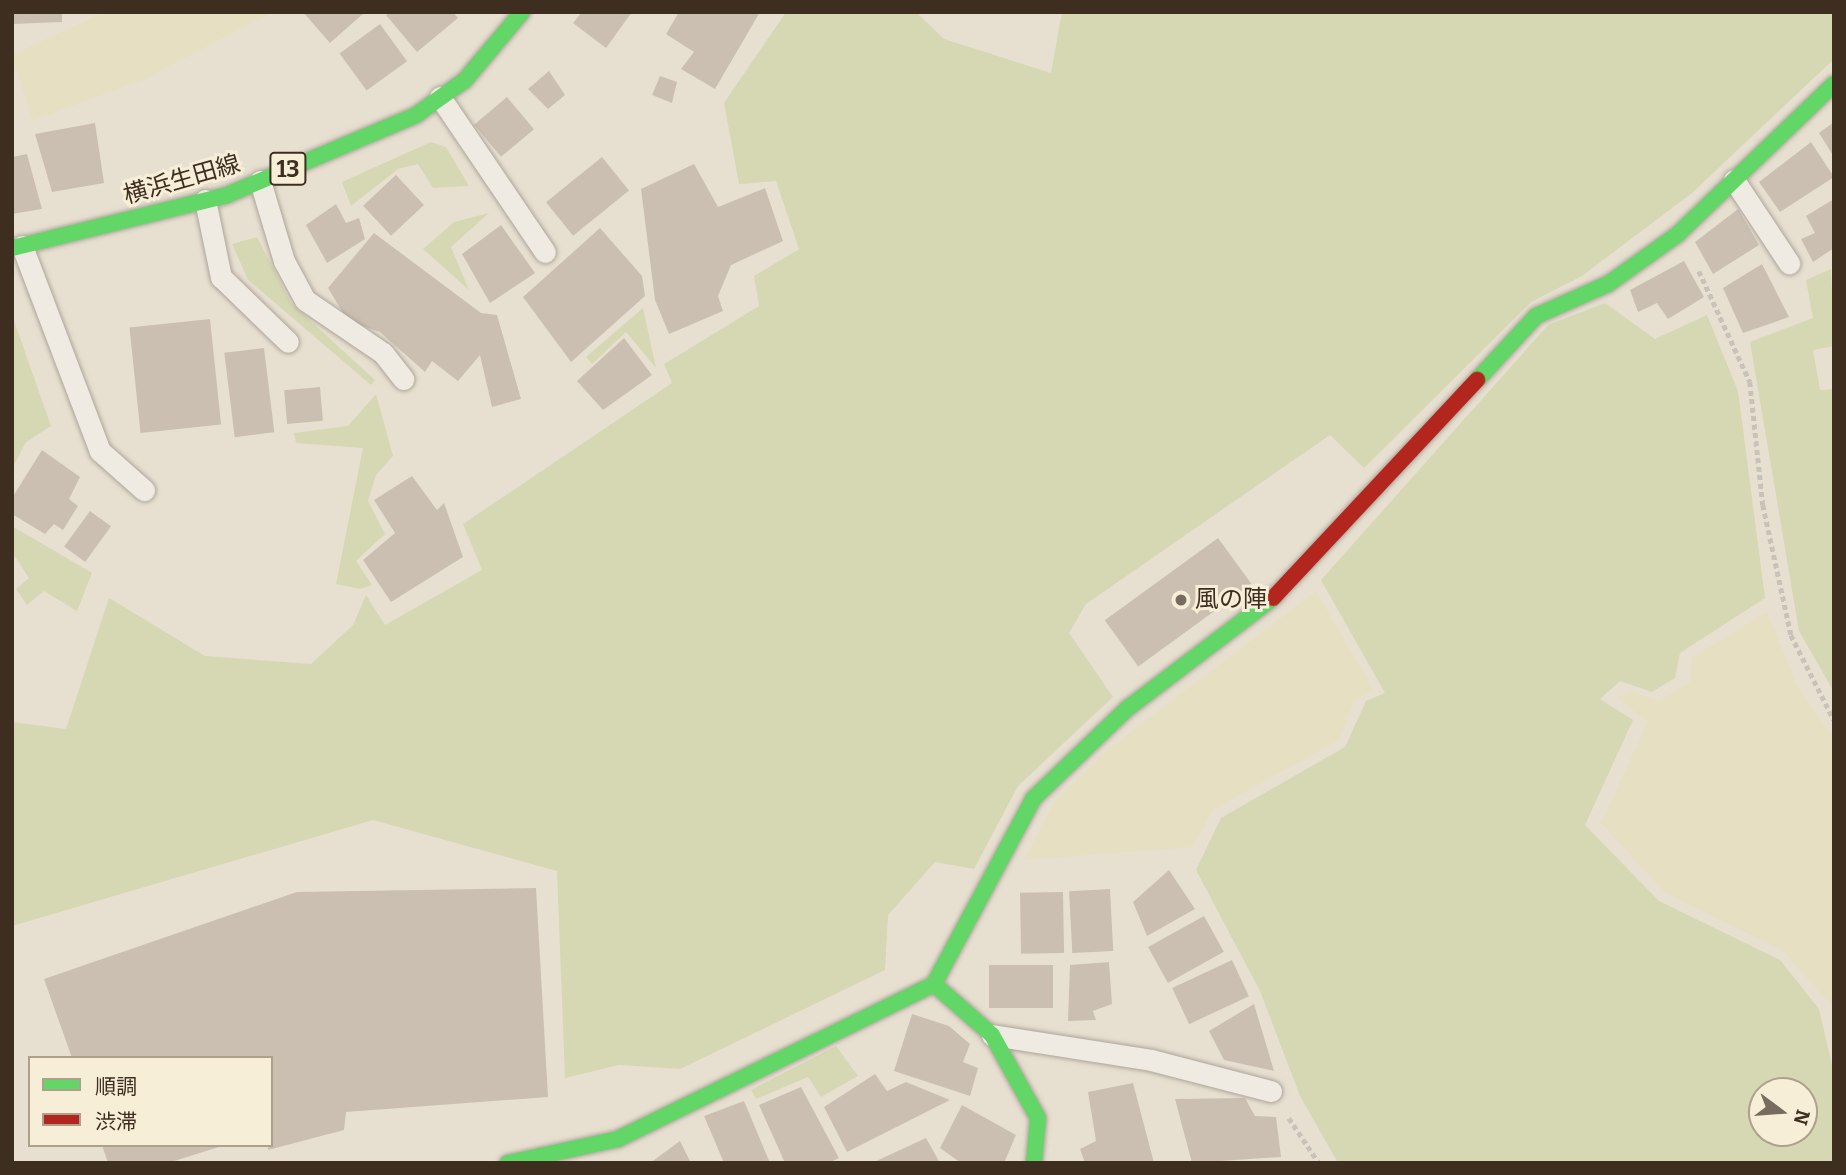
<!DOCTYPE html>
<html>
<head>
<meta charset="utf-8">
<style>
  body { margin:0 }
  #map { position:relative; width:1846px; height:1175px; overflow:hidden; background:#e7e0d1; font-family:Bitter,"Noto Sans JP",serif }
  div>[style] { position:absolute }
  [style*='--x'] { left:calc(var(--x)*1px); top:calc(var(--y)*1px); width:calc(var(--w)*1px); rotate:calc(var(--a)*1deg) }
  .farmland>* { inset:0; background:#e6dfc2 }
  .green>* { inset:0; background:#d6d7b3 }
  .building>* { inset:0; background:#cbbfb2; transform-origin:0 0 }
  .path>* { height:4.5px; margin-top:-2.25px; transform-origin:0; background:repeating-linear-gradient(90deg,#c8c2b9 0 5px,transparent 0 8.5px) }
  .roads { filter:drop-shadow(0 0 2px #ada599) drop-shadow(0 0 2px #ada599) }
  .lane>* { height:21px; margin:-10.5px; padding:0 10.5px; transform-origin:10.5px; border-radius:10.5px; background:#efebe3 }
  .fast>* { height:16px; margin:-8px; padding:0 8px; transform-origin:8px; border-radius:8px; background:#63d668 }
  .jam>* { height:16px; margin:-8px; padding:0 8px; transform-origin:8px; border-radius:8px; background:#b3261e }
  .dots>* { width:19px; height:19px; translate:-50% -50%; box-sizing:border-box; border:4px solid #f7eed8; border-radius:50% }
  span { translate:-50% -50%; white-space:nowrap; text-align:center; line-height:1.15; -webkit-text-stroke:6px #f7eed8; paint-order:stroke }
  .shield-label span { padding:2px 5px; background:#f7eed8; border:2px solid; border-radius:5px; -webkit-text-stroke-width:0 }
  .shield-label { font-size:23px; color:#3d2e20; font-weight:700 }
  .street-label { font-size:24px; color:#3d2e20 }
  .poi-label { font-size:24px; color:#3d2e20 }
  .left { translate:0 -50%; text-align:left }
  .frame { position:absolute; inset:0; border:14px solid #3d2e20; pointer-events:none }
  .legend { position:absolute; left:28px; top:1056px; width:245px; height:91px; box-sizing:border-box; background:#f7eed8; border:2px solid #ada18e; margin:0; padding:9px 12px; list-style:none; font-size:21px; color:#3d2e20 }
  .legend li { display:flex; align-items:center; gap:14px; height:35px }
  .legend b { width:35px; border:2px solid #ada18e }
  .north { position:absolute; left:1748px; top:1077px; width:70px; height:70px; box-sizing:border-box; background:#f7eed8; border:2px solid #ada18e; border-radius:50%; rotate:106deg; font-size:19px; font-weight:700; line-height:28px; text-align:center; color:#3d2e20 }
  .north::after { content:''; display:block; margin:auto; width:24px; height:32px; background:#786c5e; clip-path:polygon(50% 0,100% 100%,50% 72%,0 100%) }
</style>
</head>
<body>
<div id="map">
  <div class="farmland">
    <i style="clip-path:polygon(104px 12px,270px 12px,271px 13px,145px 79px,32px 121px,12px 55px)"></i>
    <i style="clip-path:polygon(1316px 591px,1374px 691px,1355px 699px,1339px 740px,1213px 810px,1193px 847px,1024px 860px,1054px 802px,1108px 749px)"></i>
    <i style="clip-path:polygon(1767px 612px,1798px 687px,1834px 739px,1834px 1017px,1831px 1005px,1782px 950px,1665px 893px,1601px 823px,1648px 721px,1616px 698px,1631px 691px,1659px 701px,1690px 682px,1691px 658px)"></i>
  </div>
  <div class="green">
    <i style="clip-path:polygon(786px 12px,916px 12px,944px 39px,1051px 73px,1062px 12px,1834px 12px,1834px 59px,1692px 193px,1582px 276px,1531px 302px,1364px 468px,1330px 435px,1086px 604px,1069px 633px,1113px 697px,1018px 786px,974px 869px,935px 862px,888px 915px,885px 970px,680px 1069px,619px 1065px,565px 1078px,557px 871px,373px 820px,12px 926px,12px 722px,66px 729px,109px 598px,205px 656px,311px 664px,353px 625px,366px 595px,385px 625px,482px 570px,463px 524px,672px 383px,664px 364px,759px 306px,754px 276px,799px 249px,776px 181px,739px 184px,724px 103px)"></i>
    <i style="clip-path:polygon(431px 142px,446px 147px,469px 186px,433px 188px,418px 164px,398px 169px,351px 206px,342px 182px)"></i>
    <i style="clip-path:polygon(489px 213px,451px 247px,469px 290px,423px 249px,454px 222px)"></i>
    <i style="clip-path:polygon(257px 237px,291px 303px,375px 380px,371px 385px,248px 280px,232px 244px)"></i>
    <i style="clip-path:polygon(1831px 269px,1834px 346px,1813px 350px,1820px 390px,1834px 389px,1834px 692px,1799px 631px,1750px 342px,1813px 318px,1806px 280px)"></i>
    <i style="clip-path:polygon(evenodd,1605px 303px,1655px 339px,1707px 315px,1738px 391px,1765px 598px,1680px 653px,1675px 678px,1652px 692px,1620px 681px,1600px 699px,1633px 720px,1585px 825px,1659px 901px,1780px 960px,1819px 1009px,1834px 1074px,1834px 1163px,1338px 1163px,1300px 1096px,1260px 991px,1196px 870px,1221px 818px,1345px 747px,1366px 701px,1385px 693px,1321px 580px,1548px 325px,1605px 303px,1762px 1091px,1804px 1091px,1804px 1133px,1762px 1133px,1762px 1091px)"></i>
    <i style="clip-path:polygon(643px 308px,656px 368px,626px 332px,592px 364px,586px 357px)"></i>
    <i style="clip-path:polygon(12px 315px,51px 426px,26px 442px,12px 469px)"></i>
    <i style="clip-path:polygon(376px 394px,393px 456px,376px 475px,368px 501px,385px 534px,356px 561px,372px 585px,360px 589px,336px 584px,363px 448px,296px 443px,294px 433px,348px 426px)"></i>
    <i style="clip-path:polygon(12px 526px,92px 573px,77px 611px,44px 591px,27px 605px,16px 589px,29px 578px,12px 552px)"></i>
    <i style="clip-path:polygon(836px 1046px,858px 1076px,821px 1097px,808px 1077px,756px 1099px,751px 1090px)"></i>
  </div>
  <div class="building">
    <i style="clip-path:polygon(12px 12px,62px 12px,62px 22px,12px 24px)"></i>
    <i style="clip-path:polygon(303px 12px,365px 12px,330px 43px)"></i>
    <i style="clip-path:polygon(390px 12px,453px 12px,458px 18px,417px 52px,386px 15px)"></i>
    <i style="clip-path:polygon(582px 12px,632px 12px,606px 48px,573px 23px)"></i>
    <i style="clip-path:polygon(679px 12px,760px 12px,715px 89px,681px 69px,694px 52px,666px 34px)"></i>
    <i style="left:380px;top:24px;width:46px;height:50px;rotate:54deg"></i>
    <i style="clip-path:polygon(549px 71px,565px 95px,548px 109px,528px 89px)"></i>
    <i style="clip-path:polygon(660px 76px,677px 82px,672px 103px,652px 95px)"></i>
    <i style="left:507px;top:97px;width:42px;height:43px;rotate:50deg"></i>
    <i style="clip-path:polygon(1834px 122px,1834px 157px,1819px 133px)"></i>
    <i style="clip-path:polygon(95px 123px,104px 183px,52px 192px,35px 134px)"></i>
    <i style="clip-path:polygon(1811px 142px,1834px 177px,1780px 212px,1759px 182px)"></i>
    <i style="clip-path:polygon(27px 154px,42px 209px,12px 214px,12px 157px)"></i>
    <i style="left:602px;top:157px;width:43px;height:72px;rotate:51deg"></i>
    <i style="clip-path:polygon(694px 164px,718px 207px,765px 188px,783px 241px,731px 265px,718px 296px,723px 311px,669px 334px,655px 300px,641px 189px)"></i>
    <i style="left:396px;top:175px;width:41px;height:45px;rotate:47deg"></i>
    <i style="clip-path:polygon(1834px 199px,1834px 248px,1813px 262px,1801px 239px,1815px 233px,1806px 216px)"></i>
    <i style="clip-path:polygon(336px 204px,346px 223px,359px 218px,365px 239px,327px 263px,306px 225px)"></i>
    <i style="clip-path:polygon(1738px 209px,1759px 245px,1713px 274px,1695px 242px)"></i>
    <i style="clip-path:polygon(501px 225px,535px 273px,490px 303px,462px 254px)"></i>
    <i style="clip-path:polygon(600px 228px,642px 276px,645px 296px,571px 362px,523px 297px)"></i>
    <i style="clip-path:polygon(374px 233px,481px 313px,497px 315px,521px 399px,492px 407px,480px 355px,458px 381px,432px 361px,425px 372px,380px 332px,348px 321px,328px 288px)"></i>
    <i style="clip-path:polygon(1684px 261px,1704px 297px,1668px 319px,1657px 303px,1638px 312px,1630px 290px)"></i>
    <i style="clip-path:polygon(1762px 264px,1789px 317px,1743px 333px,1723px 288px)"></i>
    <i style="left:210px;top:319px;width:106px;height:81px;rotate:84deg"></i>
    <i style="clip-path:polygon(624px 338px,652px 375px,603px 410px,577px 381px)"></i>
    <i style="left:264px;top:348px;width:85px;height:40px;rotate:83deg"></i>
    <i style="left:320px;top:387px;width:34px;height:36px;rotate:85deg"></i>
    <i style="clip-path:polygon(42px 450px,80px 477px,69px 499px,78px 506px,63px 530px,54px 524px,45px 534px,12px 514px,12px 498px)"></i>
    <i style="clip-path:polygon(412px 476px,437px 510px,444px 503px,463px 557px,391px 602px,363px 560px,395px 533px,374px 500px)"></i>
    <i style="left:90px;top:511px;width:26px;height:44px;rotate:36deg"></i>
    <i style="left:1218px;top:538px;width:57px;height:140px;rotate:54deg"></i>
    <i style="clip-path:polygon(1169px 870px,1195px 909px,1147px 936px,1133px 902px)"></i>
    <i style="clip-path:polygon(536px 888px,548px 1097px,346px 1112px,344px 1130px,268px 1150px,271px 1058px,72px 1058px,44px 979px,297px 892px)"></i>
    <i style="left:1110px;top:889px;width:62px;height:41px;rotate:87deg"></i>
    <i style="left:1063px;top:892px;width:61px;height:43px;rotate:89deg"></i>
    <i style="left:1204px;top:916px;width:41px;height:64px;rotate:61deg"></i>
    <i style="left:1232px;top:960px;width:40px;height:66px;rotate:65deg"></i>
    <i style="clip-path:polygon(1109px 962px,1112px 1004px,1093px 1011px,1096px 1020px,1068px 1021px,1070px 965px)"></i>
    <i style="left:1053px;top:965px;width:43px;height:64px;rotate:90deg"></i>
    <i style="clip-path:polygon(1254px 1004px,1274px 1071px,1224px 1060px,1209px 1031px)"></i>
    <i style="clip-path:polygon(912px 1014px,949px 1026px,970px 1044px,963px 1062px,978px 1068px,970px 1096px,894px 1071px)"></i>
    <i style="clip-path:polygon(875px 1074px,887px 1091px,906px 1082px,950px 1100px,847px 1152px,824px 1107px)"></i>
    <i style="clip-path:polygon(1133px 1083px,1154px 1163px,1085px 1163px,1080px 1149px,1096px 1141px,1088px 1092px)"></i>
    <i style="clip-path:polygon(801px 1087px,839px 1158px,829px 1163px,785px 1163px,759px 1105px)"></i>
    <i style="clip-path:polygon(1245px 1098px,1255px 1116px,1276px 1117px,1281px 1157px,1192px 1163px,1175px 1099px)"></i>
    <i style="clip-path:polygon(744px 1101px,770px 1163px,724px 1163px,704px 1116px)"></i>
    <i style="clip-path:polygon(962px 1105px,1016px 1135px,1004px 1163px,961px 1163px,940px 1148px)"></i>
    <i style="clip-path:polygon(926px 1138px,940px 1163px,872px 1163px)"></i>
    <i style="clip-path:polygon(680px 1141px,691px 1163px,650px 1163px)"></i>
    <i style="clip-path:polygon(102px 1145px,222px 1145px,222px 1146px,168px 1163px,108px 1163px)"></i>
  </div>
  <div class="path">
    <i style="--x:1699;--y:271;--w:122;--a:65.3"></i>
    <i style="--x:1750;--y:382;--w:124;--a:84"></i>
    <i style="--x:1763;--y:505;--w:133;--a:77.8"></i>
    <i style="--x:1791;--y:635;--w:95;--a:63.2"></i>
    <i style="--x:1289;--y:1118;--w:54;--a:56.3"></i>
  </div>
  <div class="roads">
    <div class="lane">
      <i style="--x:440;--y:97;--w:187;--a:55.9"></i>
      <i style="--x:1734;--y:180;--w:100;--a:56.5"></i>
      <i style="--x:260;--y:181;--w:84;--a:73.3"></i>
      <i style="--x:284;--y:261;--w:44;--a:61.7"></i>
      <i style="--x:305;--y:300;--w:94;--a:34.2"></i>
      <i style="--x:383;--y:353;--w:33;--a:52"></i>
      <i style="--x:205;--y:200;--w:79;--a:78.3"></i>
      <i style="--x:221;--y:277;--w:93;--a:44.1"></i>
      <i style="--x:22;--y:246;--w:219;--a:69.2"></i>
      <i style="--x:100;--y:451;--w:59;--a:41.6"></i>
      <i style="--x:992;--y:1035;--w:161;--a:8.9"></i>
      <i style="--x:1151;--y:1060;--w:124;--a:14.5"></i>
    </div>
    <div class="fast">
      <i style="--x:12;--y:248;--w:221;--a:-13.8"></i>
      <i style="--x:227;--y:195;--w:205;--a:-22.9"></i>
      <i style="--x:416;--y:115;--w:60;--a:-35.5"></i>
      <i style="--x:465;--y:80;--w:89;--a:-50"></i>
      <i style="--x:1477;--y:380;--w:87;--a:-47.3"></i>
      <i style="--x:1536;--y:316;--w:79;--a:-24"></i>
      <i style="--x:1608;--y:284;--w:86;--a:-35.5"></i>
      <i style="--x:1678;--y:234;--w:216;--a:-43.9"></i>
      <i style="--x:508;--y:1163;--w:113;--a:-12.3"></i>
      <i style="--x:618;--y:1139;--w:352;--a:-26.1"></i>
      <i style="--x:1034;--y:1163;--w:45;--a:-84.9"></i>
      <i style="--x:1038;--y:1118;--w:95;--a:-119"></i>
      <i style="--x:992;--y:1035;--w:77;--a:-138.7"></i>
      <i style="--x:934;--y:984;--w:210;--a:-61.8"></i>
      <i style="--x:1033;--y:799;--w:132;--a:-43.8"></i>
      <i style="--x:1128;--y:708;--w:182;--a:-37.2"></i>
    </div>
    <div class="jam">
      <i style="--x:1273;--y:598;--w:299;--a:-46.9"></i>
    </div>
  </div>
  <div class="dots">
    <i style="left:1181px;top:600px;background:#786c5e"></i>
  </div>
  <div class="shield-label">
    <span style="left:288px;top:169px">13</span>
  </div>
  <div class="street-label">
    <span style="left:182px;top:180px;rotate:-16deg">横浜生田線</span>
  </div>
  <div class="poi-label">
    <span class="left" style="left:1195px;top:600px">風の陣</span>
  </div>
  <div class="frame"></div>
  <ul class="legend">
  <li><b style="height:9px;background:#63d668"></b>順調</li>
  <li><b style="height:9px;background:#b3261e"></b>渋滞</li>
  </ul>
  <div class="north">N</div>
</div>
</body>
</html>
